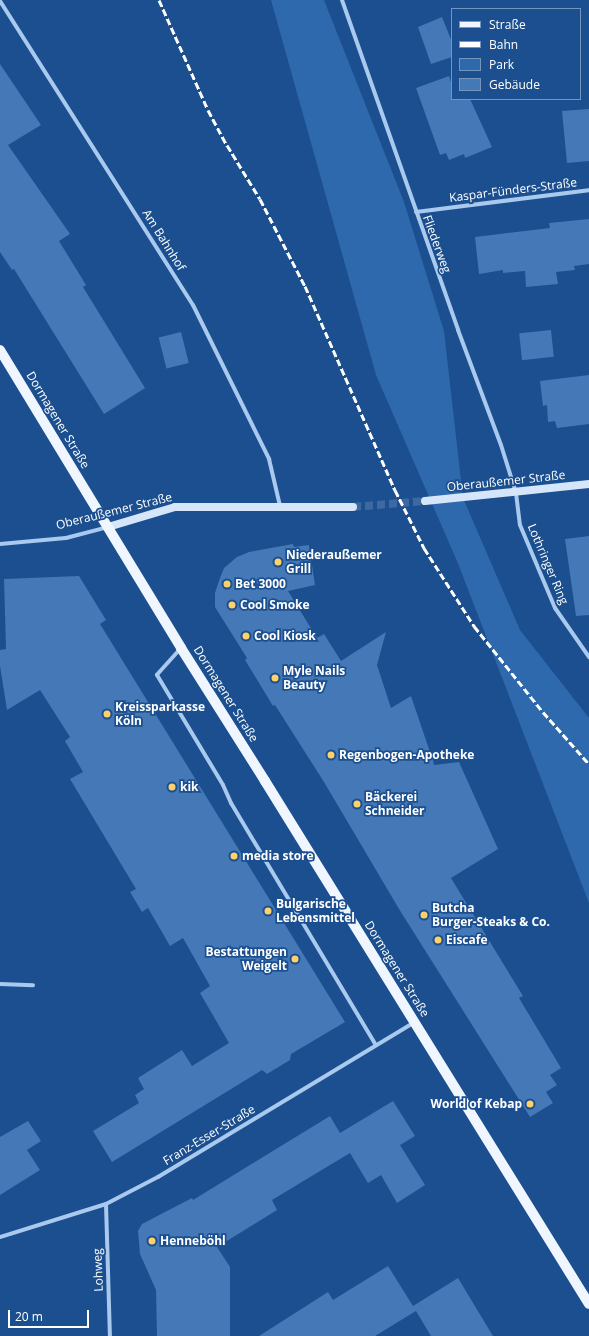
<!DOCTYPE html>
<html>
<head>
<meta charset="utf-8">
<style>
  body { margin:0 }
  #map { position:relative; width:589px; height:1336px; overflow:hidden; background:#1b4f8f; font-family:"Open Sans",sans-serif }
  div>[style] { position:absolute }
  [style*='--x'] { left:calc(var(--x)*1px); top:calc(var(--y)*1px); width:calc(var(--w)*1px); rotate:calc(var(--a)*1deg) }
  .green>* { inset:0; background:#2e69ad }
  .building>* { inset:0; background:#4478b7; transform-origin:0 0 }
  .secondary-tunnel>* { height:8px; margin-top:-4px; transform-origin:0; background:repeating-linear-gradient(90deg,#3d69a0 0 8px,transparent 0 12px) }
  .street>* { height:4px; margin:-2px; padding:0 2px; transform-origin:2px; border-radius:2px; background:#a9c9ee }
  .secondary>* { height:8px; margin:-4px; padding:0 4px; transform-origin:4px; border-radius:4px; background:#d6e6fa }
  .primary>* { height:10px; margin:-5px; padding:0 5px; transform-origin:5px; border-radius:5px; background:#f0f6ff }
  .rail>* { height:3px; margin-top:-1.5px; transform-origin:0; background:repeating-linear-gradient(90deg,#fff 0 7px,transparent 0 10px) }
  .dots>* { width:11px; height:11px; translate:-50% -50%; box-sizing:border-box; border:2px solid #1b4f8f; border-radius:50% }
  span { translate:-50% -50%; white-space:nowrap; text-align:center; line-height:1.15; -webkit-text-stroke:3.5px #1b4f8f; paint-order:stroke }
  .street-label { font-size:12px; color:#fff }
  .poi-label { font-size:12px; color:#fff; font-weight:700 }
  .left { translate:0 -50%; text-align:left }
  .right { translate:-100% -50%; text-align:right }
  .legend { position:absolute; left:451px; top:8px; width:130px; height:92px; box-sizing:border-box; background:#1b4f8f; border:1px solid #7695bc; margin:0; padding:5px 7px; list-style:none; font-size:12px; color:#fff }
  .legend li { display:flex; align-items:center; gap:8px; height:20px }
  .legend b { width:20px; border:1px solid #7695bc }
  .scale { position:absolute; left:8px; top:1310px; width:81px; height:18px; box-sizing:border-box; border:2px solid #fff; border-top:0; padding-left:5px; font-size:12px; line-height:14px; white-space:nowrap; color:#fff; -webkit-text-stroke:3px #1b4f8f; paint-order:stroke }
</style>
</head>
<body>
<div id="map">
  <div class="green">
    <i style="clip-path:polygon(271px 0,324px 0,404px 202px,444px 331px,463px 498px,520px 630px,589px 718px,589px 903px,457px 561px,376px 375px)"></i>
  </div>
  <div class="building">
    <i style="clip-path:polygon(442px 17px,452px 42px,452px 57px,431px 64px,418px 27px)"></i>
    <i style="clip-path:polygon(0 64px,41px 125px,8px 145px,70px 234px,59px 241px,86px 285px,83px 287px,145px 388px,104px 414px,14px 269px,12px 270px,0 252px)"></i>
    <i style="clip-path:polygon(449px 76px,452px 85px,452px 99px,470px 99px,492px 147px,465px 158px,464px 154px,449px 160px,446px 153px,440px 155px,416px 88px)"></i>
    <i style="clip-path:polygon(589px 109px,589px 161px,567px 163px,562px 111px)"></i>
    <i style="clip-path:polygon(589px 219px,589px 264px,574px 266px,575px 270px,556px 272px,558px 284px,526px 287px,525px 271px,503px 273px,503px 270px,479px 274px,475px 237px,550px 228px,549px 223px)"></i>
    <i style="left:551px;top:330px;width:27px;height:32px;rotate:84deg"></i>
    <i style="left:181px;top:332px;width:32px;height:23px;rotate:76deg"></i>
    <i style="clip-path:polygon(589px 375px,589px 424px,557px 428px,555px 421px,548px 422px,547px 405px,543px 406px,540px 381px)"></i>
    <i style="clip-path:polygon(589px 536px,589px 615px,576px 616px,565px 539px)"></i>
    <i style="clip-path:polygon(293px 544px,294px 547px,309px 545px,315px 585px,288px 591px,317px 638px,324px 634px,341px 661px,386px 632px,377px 665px,391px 708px,411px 696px,430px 752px,431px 752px,434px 765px,459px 762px,498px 849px,451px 878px,523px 996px,519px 998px,561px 1068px,550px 1075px,557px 1085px,546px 1092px,553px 1103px,530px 1117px,399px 909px,324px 782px,275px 705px,273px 706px,245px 660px,247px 658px,215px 607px,215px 593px,220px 578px,224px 568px,237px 557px,249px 552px)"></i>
    <i style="clip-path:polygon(79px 576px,106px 620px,100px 624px,345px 1022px,291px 1054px,290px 1060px,267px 1074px,262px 1070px,112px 1162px,93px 1131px,139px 1103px,135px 1095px,144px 1089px,138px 1078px,182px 1050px,192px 1066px,229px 1043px,200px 993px,210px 986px,183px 938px,170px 946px,148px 908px,142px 912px,130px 892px,136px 889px,70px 779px,83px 772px,65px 741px,70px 737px,40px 690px,7px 710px,0 666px,0 650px,6px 649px,4px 579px)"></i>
    <i style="clip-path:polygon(393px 1101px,415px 1136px,400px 1145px,425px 1185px,397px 1203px,381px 1175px,368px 1183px,350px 1153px,272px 1200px,277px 1210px,217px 1247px,230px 1267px,230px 1336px,157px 1336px,156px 1290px,140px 1254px,138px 1231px,142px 1224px,192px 1198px,193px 1200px,330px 1116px,340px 1133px)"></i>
    <i style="clip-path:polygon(28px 1121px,41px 1141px,27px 1150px,40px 1170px,0 1195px,0 1137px)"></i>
    <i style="clip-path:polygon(388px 1266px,413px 1306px,458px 1278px,493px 1336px,431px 1336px,416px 1311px,375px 1336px,259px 1336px,328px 1292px,333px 1300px)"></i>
  </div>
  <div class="secondary-tunnel">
    <i style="--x:353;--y:507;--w:72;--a:-4.8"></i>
  </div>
  <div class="street">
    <i style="--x:342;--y:0;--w:350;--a:70.6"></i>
    <i style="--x:458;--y:330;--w:123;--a:69.5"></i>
    <i style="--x:501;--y:445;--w:50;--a:72.6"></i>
    <i style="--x:516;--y:493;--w:32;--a:83"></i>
    <i style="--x:520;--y:525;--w:90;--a:67.1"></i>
    <i style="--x:555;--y:608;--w:60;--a:55.2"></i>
    <i style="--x:0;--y:1;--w:360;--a:57.6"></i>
    <i style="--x:193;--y:305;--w:172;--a:63.7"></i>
    <i style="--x:269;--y:459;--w:48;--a:76.8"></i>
    <i style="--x:416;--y:212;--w:174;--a:-7.2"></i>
    <i style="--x:0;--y:544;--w:66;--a:-5.2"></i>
    <i style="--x:66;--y:538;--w:43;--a:-14.7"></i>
    <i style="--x:181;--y:648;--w:36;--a:132"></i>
    <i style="--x:157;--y:675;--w:128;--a:59"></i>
    <i style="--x:223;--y:785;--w:20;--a:66"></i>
    <i style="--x:231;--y:803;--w:282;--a:59.1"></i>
    <i style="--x:0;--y:984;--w:33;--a:2"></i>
    <i style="--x:106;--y:1204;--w:132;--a:88.3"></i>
    <i style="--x:0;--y:1237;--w:111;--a:-17.3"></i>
    <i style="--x:106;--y:1204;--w:59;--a:-27.4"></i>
    <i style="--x:158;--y:1177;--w:300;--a:-31.1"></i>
  </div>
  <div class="secondary">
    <i style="--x:425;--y:501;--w:165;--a:-5.9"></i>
    <i style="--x:108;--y:527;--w:70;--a:-16.6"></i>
    <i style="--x:175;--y:507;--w:178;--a:0"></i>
  </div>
  <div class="primary">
    <i style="--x:0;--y:350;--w:349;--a:58.7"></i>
    <i style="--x:181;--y:648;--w:157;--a:57.7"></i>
    <i style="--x:265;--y:781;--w:615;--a:58.22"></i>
  </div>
  <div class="rail">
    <i style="--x:159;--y:0;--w:120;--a:66"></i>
    <i style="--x:208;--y:110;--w:40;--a:62"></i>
    <i style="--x:227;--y:145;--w:63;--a:58.6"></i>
    <i style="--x:260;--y:199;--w:98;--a:62.7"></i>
    <i style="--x:305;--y:286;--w:223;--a:66.2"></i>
    <i style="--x:395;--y:490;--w:65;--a:63.4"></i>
    <i style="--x:424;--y:548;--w:93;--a:57.3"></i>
    <i style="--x:474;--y:626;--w:110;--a:51.3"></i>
    <i style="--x:543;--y:712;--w:69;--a:48.5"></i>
  </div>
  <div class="dots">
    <i style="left:278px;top:562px;background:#ffd166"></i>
    <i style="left:227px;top:584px;background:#ffd166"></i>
    <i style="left:232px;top:605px;background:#ffd166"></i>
    <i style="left:246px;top:636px;background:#ffd166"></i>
    <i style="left:275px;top:678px;background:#ffd166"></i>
    <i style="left:107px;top:714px;background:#ffd166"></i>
    <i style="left:331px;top:755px;background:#ffd166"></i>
    <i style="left:172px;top:787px;background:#ffd166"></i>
    <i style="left:357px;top:804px;background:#ffd166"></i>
    <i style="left:234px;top:856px;background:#ffd166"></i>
    <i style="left:268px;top:911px;background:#ffd166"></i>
    <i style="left:424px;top:915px;background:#ffd166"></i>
    <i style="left:438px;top:940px;background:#ffd166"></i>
    <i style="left:295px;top:959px;background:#ffd166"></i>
    <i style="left:530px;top:1104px;background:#ffd166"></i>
    <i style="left:152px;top:1241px;background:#ffd166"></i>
  </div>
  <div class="street-label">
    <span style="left:513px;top:190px;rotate:-7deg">Kaspar-Fünders-Straße</span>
    <span style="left:164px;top:240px;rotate:58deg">Am Bahnhof</span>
    <span style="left:437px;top:244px;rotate:70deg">Fliederweg</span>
    <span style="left:58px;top:420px;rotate:59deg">Dormagener Straße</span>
    <span style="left:506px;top:481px;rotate:-6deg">Oberaußemer Straße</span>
    <span style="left:114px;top:511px;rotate:-14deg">Oberaußemer Straße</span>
    <span style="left:548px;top:564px;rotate:67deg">Lothringer Ring</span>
    <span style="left:226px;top:694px;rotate:58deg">Dormagener Straße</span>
    <span style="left:397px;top:969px;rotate:58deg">Dormagener Straße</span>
    <span style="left:209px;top:1135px;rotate:-31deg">Franz-Esser-Straße</span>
    <span style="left:98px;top:1270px;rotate:-92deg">Lohweg</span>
  </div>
  <div class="poi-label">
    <span class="left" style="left:286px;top:562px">Niederaußemer<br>Grill</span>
    <span class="left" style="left:235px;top:584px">Bet 3000</span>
    <span class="left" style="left:240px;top:605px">Cool Smoke</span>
    <span class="left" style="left:254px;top:636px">Cool Kiosk</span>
    <span class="left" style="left:283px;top:678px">Myle Nails<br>Beauty</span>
    <span class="left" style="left:115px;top:714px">Kreissparkasse<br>Köln</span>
    <span class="left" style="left:339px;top:755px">Regenbogen-Apotheke</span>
    <span class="left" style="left:180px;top:787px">kik</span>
    <span class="left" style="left:365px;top:804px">Bäckerei<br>Schneider</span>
    <span class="left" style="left:242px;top:856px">media store</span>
    <span class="left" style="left:276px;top:911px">Bulgarische<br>Lebensmittel</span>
    <span class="left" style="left:432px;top:915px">Butcha<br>Burger-Steaks &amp; Co.</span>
    <span class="left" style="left:446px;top:940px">Eiscafe</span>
    <span class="right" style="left:287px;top:959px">Bestattungen<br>Weigelt</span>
    <span class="right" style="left:522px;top:1104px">World of Kebap</span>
    <span class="left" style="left:160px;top:1241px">Henneböhl</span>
  </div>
  <ul class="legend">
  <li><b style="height:5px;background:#f0f6ff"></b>Straße</li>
  <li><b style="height:5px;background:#fff"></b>Bahn</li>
  <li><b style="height:11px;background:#2e69ad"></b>Park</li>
  <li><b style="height:11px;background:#4478b7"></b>Gebäude</li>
  </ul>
  <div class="scale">20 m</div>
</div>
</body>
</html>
